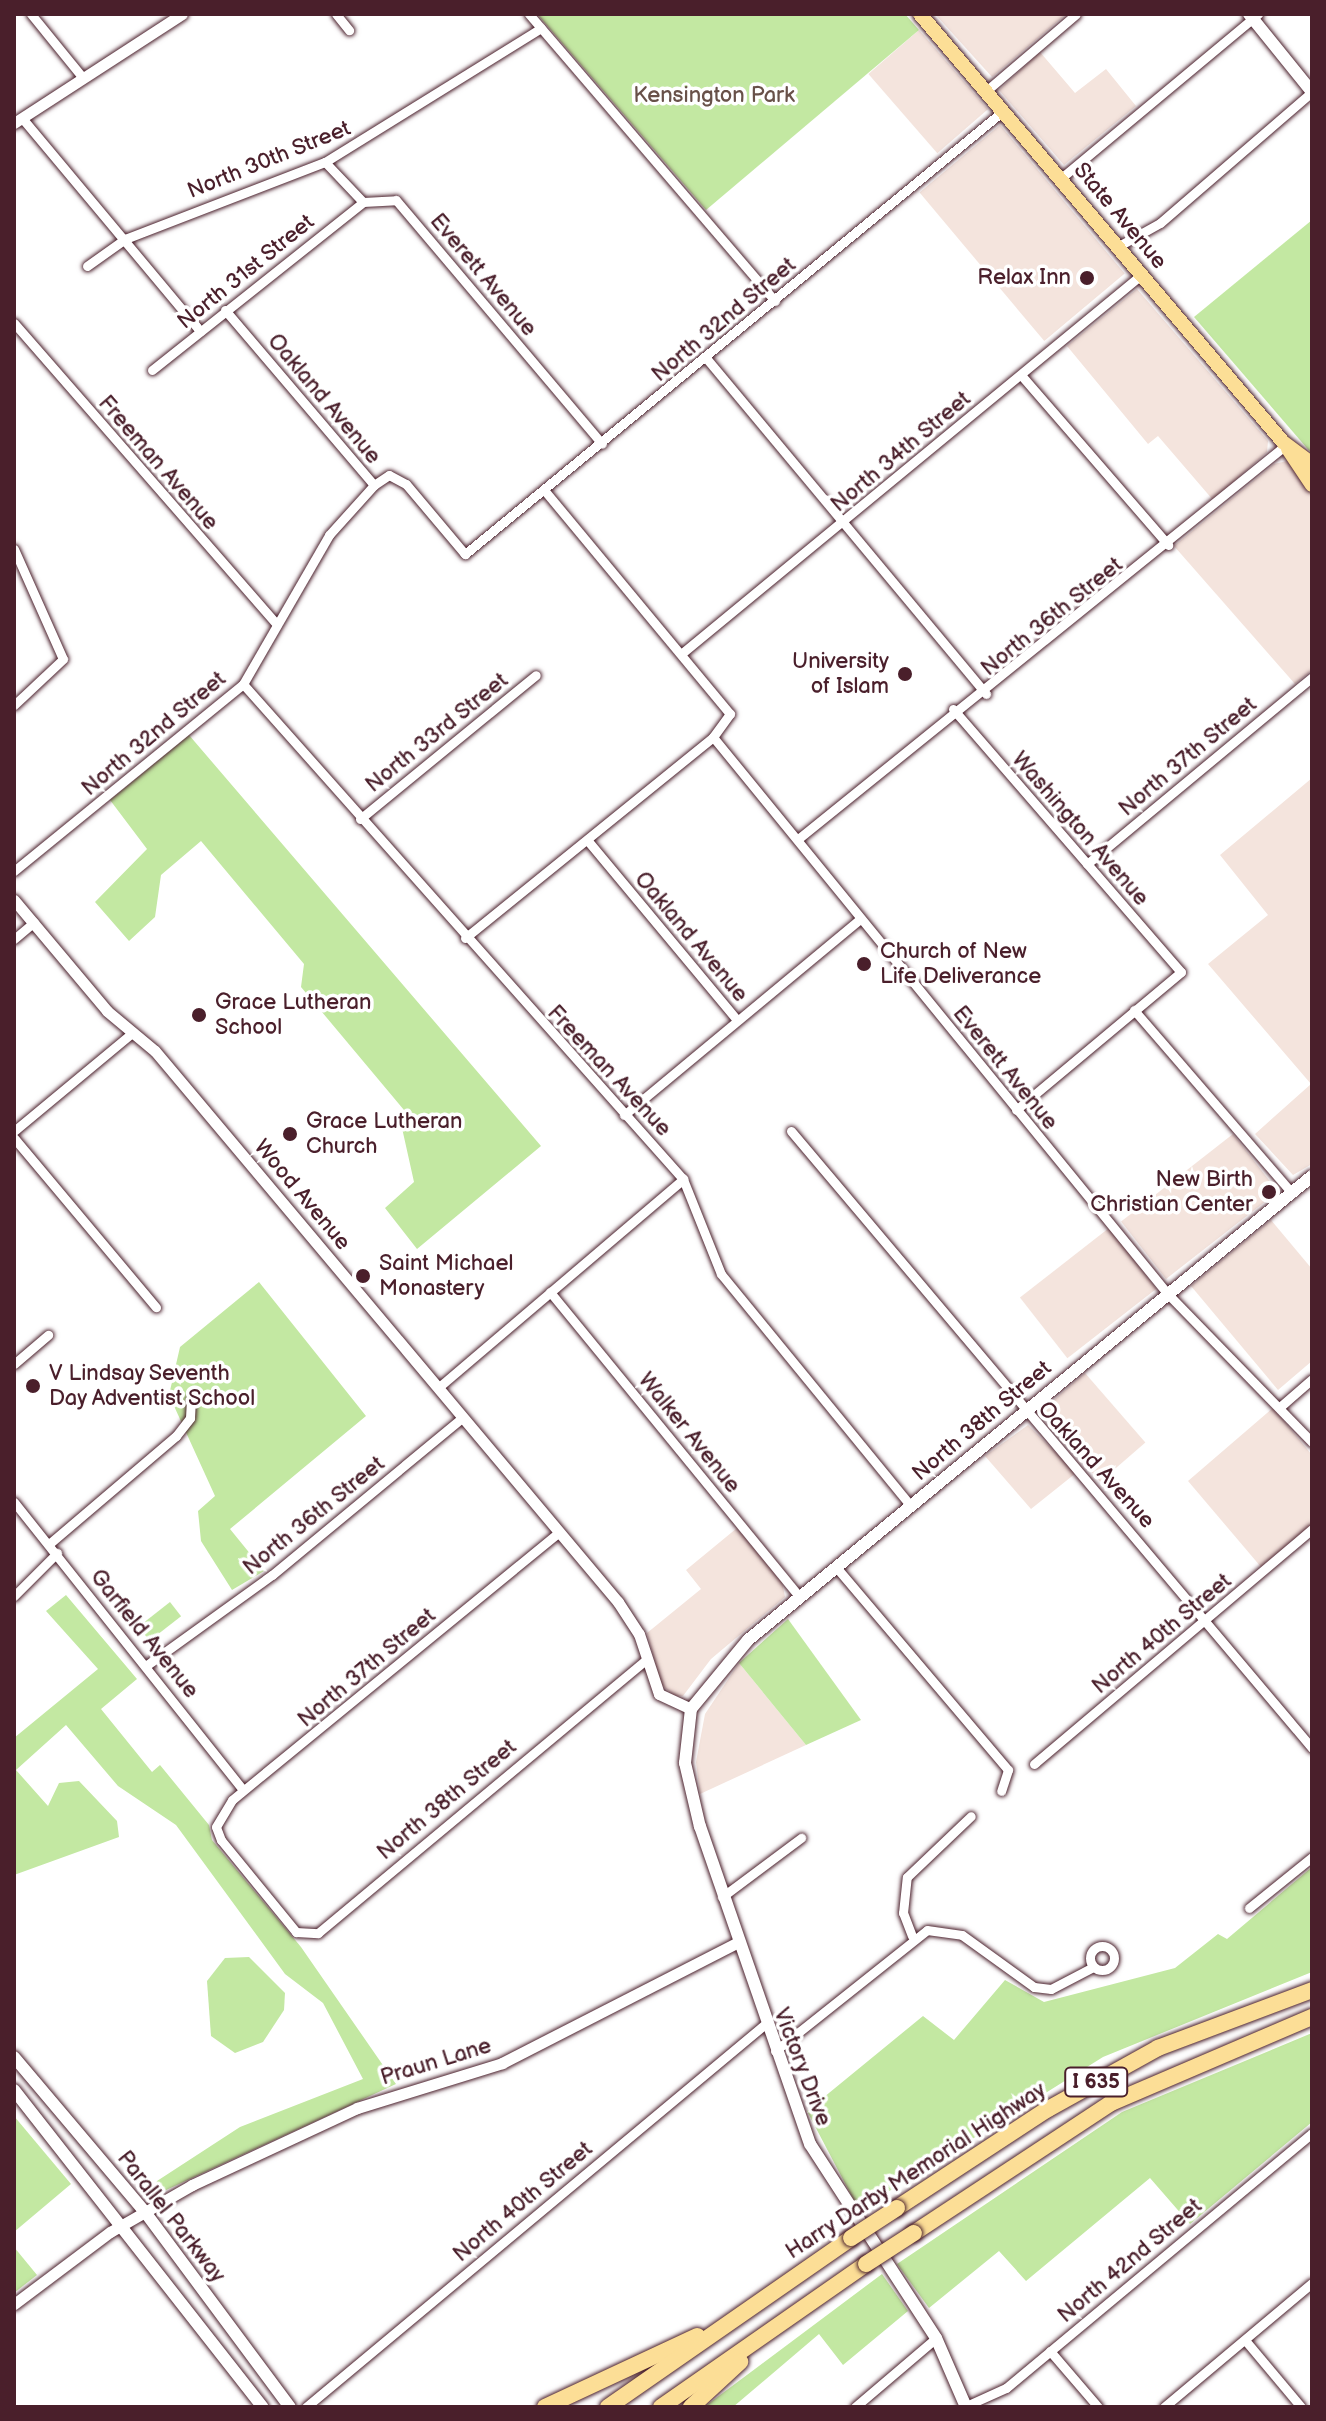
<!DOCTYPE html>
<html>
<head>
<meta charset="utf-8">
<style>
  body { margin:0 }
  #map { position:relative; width:1326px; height:2421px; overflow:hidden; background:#fff; font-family:"Balsamiq Sans",sans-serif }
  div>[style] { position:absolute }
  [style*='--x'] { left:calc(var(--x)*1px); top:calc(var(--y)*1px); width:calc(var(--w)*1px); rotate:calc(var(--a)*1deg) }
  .built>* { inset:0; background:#f4e4dd; transform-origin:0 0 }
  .green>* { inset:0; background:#c3e8a2; transform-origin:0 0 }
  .roads { filter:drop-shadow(0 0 2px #4a1f2b) drop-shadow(0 0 2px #4a1f2b) }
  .minor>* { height:9px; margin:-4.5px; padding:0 4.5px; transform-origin:4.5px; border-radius:4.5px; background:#fff }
  .minor>.ring { margin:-4.5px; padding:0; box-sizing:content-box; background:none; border:9px solid #fff; border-radius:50% }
  .tertiary>* { height:11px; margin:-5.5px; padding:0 5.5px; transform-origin:5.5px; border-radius:5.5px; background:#fff }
  .secondary>* { height:12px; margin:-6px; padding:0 6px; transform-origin:6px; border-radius:6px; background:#fff }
  .primary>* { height:14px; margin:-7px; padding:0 7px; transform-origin:7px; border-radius:7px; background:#fcde96 }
  .motorway>* { height:16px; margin:-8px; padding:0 8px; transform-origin:8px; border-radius:8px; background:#fcde96 }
  .bridges { filter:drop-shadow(0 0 2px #4a1f2b) drop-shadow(0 0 2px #4a1f2b) }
  .motorway-bridge>* { height:16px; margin:-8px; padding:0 8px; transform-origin:8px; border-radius:8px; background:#fcde96 }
  .dots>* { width:22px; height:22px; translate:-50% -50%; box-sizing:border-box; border:4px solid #fff; border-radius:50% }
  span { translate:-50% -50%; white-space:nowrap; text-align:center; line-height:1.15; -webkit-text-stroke:7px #fff; paint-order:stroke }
  .shield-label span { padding:2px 6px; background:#fff; border:2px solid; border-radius:6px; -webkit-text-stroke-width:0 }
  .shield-label { font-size:20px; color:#4a1f2b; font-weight:700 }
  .park-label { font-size:22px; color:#685149 }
  .street-label { font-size:22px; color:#4a1f2b }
  .poi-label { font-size:22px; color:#4a1f2b }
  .right { translate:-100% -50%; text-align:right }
  .left { translate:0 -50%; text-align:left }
  .frame { position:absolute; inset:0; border:16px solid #4a1f2b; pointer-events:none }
</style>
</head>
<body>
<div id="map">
  <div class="built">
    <i style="clip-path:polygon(935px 14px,1062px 14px,1064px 16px,992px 77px)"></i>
    <i style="left:919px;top:30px;width:105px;height:67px;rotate:49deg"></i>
    <i style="clip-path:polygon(1040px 52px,1075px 93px,1106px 69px,1136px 106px,1064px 165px,999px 90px)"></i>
    <i style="left:1000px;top:125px;width:194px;height:105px;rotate:50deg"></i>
    <i style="clip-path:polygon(1137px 289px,1268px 441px,1267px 452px,1213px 500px,1158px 436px,1148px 444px,1067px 346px)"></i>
    <i style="clip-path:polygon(1287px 461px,1312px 493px,1312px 670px,1295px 684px,1174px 546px,1274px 464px)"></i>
    <i style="clip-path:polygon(1312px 778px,1312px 1164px,1293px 1175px,1255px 1134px,1311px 1084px,1208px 964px,1268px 915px,1220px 855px)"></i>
    <i style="left:1233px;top:1134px;width:73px;height:142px;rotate:52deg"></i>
    <i style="clip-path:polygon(1271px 1220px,1312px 1269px,1312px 1361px,1278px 1390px,1191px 1286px)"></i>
    <i style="left:1109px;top:1228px;width:77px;height:113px;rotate:52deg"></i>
    <i style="left:1085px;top:1373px;width:92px;height:60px;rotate:49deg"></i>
    <i style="clip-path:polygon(1273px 1408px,1312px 1455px,1312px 1525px,1261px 1567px,1188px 1481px)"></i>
    <i style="clip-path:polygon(1028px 1425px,1076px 1473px,1031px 1509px,985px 1456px)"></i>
    <i style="clip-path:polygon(737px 1528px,782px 1582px,785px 1597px,711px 1659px,683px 1696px,674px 1696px,661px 1684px,647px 1633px,701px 1589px,686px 1570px)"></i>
    <i style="clip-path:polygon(739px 1663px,806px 1745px,700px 1794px,696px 1762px,705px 1714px)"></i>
  </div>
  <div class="green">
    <i style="clip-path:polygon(537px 14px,905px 14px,919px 30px,706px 210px)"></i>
    <i style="clip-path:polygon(1312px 220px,1312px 454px,1194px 317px)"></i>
    <i style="clip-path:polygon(189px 735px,541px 1146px,417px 1249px,385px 1208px,414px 1182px,402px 1128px,409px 1116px,301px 987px,304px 964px,201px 841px,161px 875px,155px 917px,129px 941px,95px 902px,147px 849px,110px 800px)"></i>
    <i style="clip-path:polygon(259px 1282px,366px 1416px,230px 1529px,264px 1571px,232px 1590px,201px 1541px,198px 1511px,215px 1496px,169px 1395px,180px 1347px)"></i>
    <i style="clip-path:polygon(66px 1595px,137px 1679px,101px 1709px,152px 1772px,160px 1765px,209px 1825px,212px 1840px,301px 1947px,396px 2084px,151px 2197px,157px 2181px,240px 2127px,363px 2079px,323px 2003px,285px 1974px,176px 1825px,118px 1786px,66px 1725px,16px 1770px,48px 1806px,59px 1783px,79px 1781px,117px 1821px,119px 1837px,14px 1875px,14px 1738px,98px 1669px,46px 1611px)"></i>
    <i style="left:170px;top:1602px;width:18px;height:40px;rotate:52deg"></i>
    <i style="clip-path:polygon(788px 1619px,861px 1720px,806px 1745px,739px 1663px)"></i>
    <i style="clip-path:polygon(1312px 1867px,1312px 1972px,1103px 2057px,859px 2210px,807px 2111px,923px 2016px,954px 2040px,1005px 1980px,1044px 2002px,1175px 1968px,1218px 1934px,1227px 1939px)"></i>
    <i style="clip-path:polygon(249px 1957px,285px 1993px,284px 2010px,263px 2042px,235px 2053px,211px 2036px,207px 1981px,225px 1958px)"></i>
    <i style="clip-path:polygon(1312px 2033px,1312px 2122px,1190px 2224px,1150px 2178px,1026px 2281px,999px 2251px,929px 2308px,897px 2264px,1122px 2112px)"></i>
    <i style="clip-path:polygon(14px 2116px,71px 2184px,14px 2232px)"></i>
    <i style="clip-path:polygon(14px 2247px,37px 2275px,14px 2293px)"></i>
    <i style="clip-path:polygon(882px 2274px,908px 2311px,843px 2365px,819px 2334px,733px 2407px,704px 2407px)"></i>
  </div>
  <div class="roads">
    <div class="minor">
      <i style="--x:31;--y:14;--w:82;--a:50.9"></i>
      <i style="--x:336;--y:14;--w:21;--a:51"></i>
      <i style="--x:529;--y:14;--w:378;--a:49.4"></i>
      <i style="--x:986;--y:91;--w:118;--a:-40.5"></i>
      <i style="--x:22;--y:118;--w:278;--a:50.1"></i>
      <i style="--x:325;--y:162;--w:55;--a:46.5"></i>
      <i style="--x:363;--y:202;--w:33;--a:-3"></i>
      <i style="--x:396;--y:200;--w:319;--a:49.8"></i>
      <i style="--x:1060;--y:179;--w:258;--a:-39.8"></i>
      <i style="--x:1117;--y:247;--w:49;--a:-29.2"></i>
      <i style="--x:1160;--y:223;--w:201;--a:-40.8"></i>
      <i style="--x:87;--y:266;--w:47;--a:-35.4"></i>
      <i style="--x:125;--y:239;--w:214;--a:-21.1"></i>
      <i style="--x:325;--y:162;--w:254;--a:-31.8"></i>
      <i style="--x:225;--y:310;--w:230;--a:49.6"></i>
      <i style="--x:14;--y:323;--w:400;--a:48.9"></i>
      <i style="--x:707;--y:359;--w:436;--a:50.2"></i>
      <i style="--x:152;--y:370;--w:270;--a:-38.5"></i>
      <i style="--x:1021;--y:375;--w:225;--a:49.1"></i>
      <i style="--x:14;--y:549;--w:120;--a:66"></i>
      <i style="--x:63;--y:659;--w:67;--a:136.8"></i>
      <i style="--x:681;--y:654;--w:596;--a:-39.49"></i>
      <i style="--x:243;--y:684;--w:662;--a:48.37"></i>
      <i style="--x:683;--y:1179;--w:102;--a:68.2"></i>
      <i style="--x:721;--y:1274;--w:300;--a:50.7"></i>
      <i style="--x:953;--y:709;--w:348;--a:49.1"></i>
      <i style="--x:1181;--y:972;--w:215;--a:140.1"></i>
      <i style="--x:713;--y:737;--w:718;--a:50.77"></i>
      <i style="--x:1167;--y:1293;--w:208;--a:45.8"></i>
      <i style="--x:360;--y:819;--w:227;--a:-39.3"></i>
      <i style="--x:798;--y:839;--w:627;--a:-38.92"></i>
      <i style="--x:588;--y:841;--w:233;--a:50.2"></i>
      <i style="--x:1087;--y:864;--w:293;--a:-39.7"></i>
      <i style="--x:14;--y:871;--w:296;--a:-39.2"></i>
      <i style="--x:243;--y:684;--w:172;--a:-60"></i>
      <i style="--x:329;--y:535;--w:67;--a:-48"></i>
      <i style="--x:374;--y:485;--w:18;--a:-34"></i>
      <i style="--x:389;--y:475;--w:19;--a:28"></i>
      <i style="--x:406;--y:484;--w:92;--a:49.9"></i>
      <i style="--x:465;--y:554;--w:697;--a:-39.47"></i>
      <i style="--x:465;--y:938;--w:319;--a:-39"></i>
      <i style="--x:713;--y:737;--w:29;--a:-54"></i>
      <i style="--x:730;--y:714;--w:288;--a:-129.7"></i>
      <i style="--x:14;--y:939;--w:26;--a:-40"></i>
      <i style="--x:1134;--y:1010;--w:242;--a:49.2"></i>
      <i style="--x:624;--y:1115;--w:307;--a:-39.7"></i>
      <i style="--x:14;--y:1131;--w:152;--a:-39.7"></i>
      <i style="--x:791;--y:1131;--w:808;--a:49.82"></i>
      <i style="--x:14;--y:1138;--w:221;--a:50"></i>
      <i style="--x:550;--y:1292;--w:394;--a:50.7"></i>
      <i style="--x:14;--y:1364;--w:45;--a:-40.5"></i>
      <i style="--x:439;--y:1387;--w:321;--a:-40.4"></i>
      <i style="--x:1281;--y:1406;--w:41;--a:-41.1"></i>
      <i style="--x:14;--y:1502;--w:368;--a:51.5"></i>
      <i style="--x:558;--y:1533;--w:421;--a:140.7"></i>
      <i style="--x:232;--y:1800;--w:31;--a:121"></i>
      <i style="--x:216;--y:1827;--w:14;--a:69"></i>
      <i style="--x:221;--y:1840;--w:119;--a:50.8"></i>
      <i style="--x:296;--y:1932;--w:22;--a:3"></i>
      <i style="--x:318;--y:1933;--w:428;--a:-39.8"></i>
      <i style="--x:49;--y:1544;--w:167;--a:-40.4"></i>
      <i style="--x:176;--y:1436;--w:23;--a:-52"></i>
      <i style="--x:190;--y:1418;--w:19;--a:-87"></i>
      <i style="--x:836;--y:1567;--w:266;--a:49.7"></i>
      <i style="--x:1008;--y:1770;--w:22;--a:108"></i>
      <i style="--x:14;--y:1596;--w:61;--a:-45"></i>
      <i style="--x:147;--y:1665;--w:154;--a:-35.8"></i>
      <i style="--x:272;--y:1575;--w:246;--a:-39.6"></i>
      <i style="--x:1034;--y:1764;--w:364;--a:-40.2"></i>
      <i style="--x:722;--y:1897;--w:99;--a:-36.8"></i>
      <i style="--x:1249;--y:1908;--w:81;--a:-39"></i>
      <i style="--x:912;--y:1936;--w:25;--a:-111"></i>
      <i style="--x:903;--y:1913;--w:36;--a:-84"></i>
      <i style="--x:907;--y:1877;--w:88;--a:-43.6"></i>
      <i class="ring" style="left:1090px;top:1946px;width:15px;height:15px"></i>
      <i style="--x:775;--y:2051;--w:194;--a:-38.5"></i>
      <i style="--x:927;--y:1930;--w:35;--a:8"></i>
      <i style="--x:962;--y:1935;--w:89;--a:35.8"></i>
      <i style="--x:1034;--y:1987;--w:17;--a:7"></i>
      <i style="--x:1051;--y:1989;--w:47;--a:-27.6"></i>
      <i style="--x:1245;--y:2340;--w:87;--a:50.1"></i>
      <i style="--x:1050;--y:2351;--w:74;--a:49.4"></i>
      <i style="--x:966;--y:2406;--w:44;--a:-24.2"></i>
      <i style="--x:1006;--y:2388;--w:398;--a:-39.8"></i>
      <i style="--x:306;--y:2407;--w:596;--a:-39.83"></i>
      <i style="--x:855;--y:2407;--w:106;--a:-40.4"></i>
      <i style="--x:1164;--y:2407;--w:193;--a:-40"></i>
    </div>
    <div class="tertiary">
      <i style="--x:14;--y:123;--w:200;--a:-33"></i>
      <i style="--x:14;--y:900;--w:145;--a:50"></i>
      <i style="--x:107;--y:1011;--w:62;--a:39.8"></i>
      <i style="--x:155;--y:1051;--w:720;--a:49.96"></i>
      <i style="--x:618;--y:1602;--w:38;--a:57"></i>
      <i style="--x:639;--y:1634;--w:63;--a:71.6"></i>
      <i style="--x:659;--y:1694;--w:35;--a:25"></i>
      <i style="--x:14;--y:2304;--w:120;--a:-36.9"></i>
      <i style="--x:110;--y:2232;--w:95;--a:-29.8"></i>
      <i style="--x:192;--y:2185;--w:182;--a:-25"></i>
      <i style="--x:357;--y:2108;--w:152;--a:-17.2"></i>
      <i style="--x:502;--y:2063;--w:263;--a:-27.1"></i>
    </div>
    <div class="secondary">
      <i style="--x:1249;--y:14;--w:100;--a:51.1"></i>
      <i style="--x:14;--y:2057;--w:203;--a:49.8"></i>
      <i style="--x:145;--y:2212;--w:243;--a:53.4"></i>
      <i style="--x:14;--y:2090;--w:403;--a:51.9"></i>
      <i style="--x:966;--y:2407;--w:75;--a:-113.5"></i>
      <i style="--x:936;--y:2338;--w:231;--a:-123"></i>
      <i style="--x:810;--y:2144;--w:336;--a:-109.1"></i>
      <i style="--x:700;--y:1827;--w:66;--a:-103.2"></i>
      <i style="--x:685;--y:1763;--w:54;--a:-83.7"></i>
      <i style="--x:691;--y:1709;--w:89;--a:-50.4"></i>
      <i style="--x:748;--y:1640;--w:730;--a:-39.44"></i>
    </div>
    <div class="primary">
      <i style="--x:920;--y:14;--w:561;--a:49.7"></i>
      <i style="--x:1283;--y:442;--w:36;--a:37"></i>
      <i style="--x:1288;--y:449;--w:43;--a:56.3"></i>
    </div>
    <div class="motorway">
      <i style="--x:897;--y:2208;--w:181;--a:-33.3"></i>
      <i style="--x:1048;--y:2109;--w:126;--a:-29"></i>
      <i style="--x:1158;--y:2048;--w:165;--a:-20.6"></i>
      <i style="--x:914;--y:2233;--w:236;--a:-33.4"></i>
      <i style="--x:1111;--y:2103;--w:219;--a:-23.2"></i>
      <i style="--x:545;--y:2407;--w:168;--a:-25"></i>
      <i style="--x:608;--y:2407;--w:296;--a:-34.8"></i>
      <i style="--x:661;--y:2407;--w:250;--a:-34.9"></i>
      <i style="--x:691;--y:2407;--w:67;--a:-42.6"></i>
    </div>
  </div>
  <div class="bridges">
    <div class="motorway-bridge">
      <i style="--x:851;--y:2238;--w:55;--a:-33.1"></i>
      <i style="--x:866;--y:2264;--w:57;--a:-32.9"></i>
    </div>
  </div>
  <div class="dots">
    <i style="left:1087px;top:278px;background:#4a1f2b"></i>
    <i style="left:905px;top:674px;background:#4a1f2b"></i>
    <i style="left:864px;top:964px;background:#4a1f2b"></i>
    <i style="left:199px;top:1015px;background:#4a1f2b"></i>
    <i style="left:290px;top:1134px;background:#4a1f2b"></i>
    <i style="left:1269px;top:1192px;background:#4a1f2b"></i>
    <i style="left:363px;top:1276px;background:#4a1f2b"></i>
    <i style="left:33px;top:1386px;background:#4a1f2b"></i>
  </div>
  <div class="shield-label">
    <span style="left:1096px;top:2082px">I 635</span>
  </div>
  <div class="park-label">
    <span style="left:714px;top:96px">Kensington Park</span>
  </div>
  <div class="street-label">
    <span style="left:269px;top:160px;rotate:-22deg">North 30th Street</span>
    <span style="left:1120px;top:216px;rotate:50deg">State Avenue</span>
    <span style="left:246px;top:272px;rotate:-39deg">North 31st Street</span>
    <span style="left:483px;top:275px;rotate:50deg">Everett Avenue</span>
    <span style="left:724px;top:320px;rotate:-40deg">North 32nd Street</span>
    <span style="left:324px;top:399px;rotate:50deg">Oakland Avenue</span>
    <span style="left:901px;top:452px;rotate:-40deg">North 34th Street</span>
    <span style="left:158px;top:463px;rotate:49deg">Freeman Avenue</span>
    <span style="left:1052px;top:617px;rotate:-39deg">North 36th Street</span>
    <span style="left:437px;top:733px;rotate:-39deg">North 33rd Street</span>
    <span style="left:154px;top:734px;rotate:-40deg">North 32nd Street</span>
    <span style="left:1188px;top:757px;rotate:-40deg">North 37th Street</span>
    <span style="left:1080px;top:829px;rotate:49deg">Washington Avenue</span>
    <span style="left:691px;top:937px;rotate:50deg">Oakland Avenue</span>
    <span style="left:1005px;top:1068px;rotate:51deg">Everett Avenue</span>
    <span style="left:609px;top:1071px;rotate:47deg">Freeman Avenue</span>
    <span style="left:302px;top:1195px;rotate:50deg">Wood Avenue</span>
    <span style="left:982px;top:1421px;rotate:-40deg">North 38th Street</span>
    <span style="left:689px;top:1433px;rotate:51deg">Walker Avenue</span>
    <span style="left:1096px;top:1465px;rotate:48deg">Oakland Avenue</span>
    <span style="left:314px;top:1516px;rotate:-39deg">North 36th Street</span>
    <span style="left:144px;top:1634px;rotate:51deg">Garfield Avenue</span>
    <span style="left:1162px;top:1634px;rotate:-40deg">North 40th Street</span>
    <span style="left:367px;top:1668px;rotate:-40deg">North 37th Street</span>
    <span style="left:447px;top:1800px;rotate:-40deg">North 38th Street</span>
    <span style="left:436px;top:2062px;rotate:-17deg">Praun Lane</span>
    <span style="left:802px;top:2067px;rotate:69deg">Victory Drive</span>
    <span style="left:916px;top:2171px;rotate:-33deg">Harry Darby Memorial Highway</span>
    <span style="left:523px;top:2202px;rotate:-40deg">North 40th Street</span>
    <span style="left:171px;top:2217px;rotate:52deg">Parallel Parkway</span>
    <span style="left:1130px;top:2261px;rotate:-40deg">North 42nd Street</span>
  </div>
  <div class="poi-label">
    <span class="right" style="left:1071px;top:278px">Relax Inn</span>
    <span class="right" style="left:889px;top:674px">University<br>of Islam</span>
    <span class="left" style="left:880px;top:964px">Church of New<br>Life Deliverance</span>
    <span class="left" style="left:215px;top:1015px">Grace Lutheran<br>School</span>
    <span class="left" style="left:306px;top:1134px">Grace Lutheran<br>Church</span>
    <span class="right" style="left:1253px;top:1192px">New Birth<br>Christian Center</span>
    <span class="left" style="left:379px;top:1276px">Saint Michael<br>Monastery</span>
    <span class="left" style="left:49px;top:1386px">V Lindsay Seventh<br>Day Adventist School</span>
  </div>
  <div class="frame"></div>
</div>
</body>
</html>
